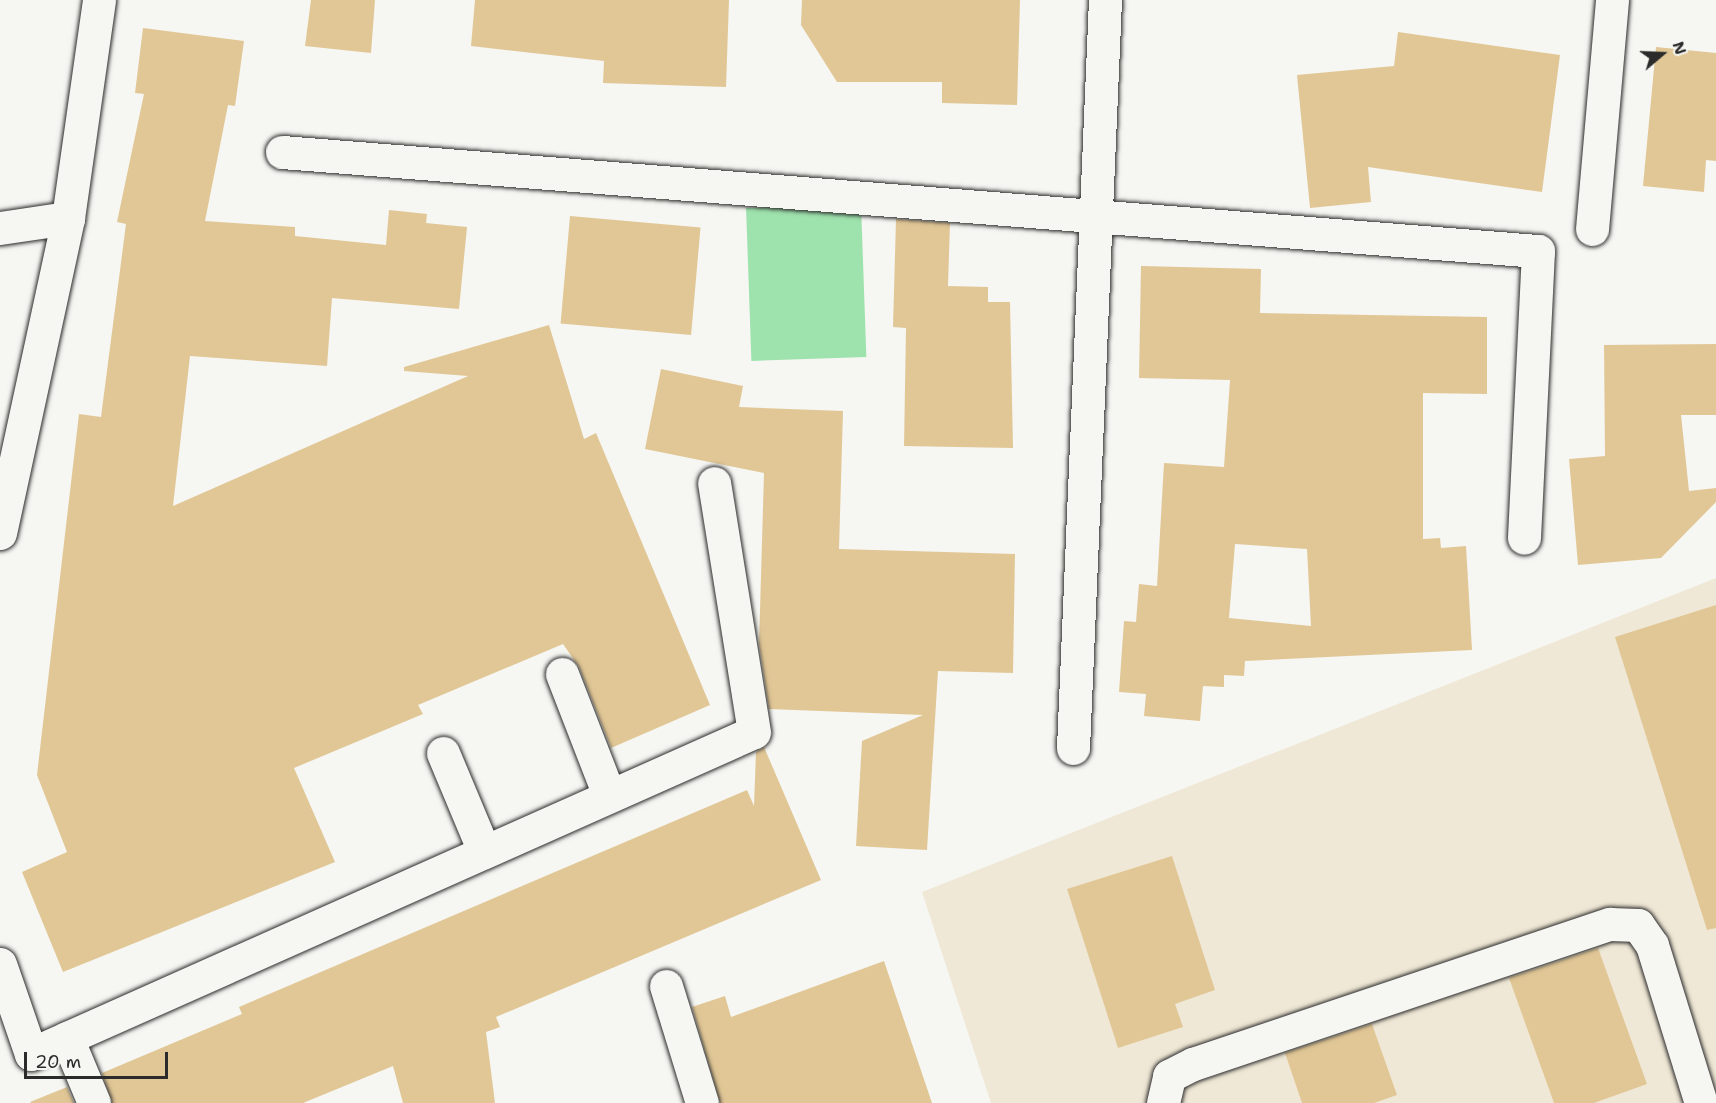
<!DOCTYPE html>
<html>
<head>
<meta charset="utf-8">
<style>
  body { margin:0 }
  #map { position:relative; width:1716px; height:1103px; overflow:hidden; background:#f6f6f2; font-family:"Shantell Sans",sans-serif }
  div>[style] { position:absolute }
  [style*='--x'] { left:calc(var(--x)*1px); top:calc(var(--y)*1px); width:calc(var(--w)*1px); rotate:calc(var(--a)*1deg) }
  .built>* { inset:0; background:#f0e8d6 }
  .green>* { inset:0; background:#9ee2ad; transform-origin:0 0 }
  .building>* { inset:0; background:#e1c796; transform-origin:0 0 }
  .roads { filter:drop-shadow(0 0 2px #2b2b2b) drop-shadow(0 0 2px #2b2b2b) }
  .minor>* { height:33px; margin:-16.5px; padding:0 16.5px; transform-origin:16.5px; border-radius:16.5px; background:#f6f6f2 }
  span { translate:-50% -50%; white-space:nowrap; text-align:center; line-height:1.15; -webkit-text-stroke:6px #f6f6f2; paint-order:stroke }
  .north { position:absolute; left:1632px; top:24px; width:60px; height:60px; -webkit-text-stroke:4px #f6f6f2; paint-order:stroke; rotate:71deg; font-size:16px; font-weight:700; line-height:24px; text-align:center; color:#2b2b2b }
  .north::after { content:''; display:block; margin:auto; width:21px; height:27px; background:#2b2b2b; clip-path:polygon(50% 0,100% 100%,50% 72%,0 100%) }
  .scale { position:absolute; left:24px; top:1052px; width:144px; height:27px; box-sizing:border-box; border:3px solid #2b2b2b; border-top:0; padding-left:8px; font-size:18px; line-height:21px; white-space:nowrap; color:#2b2b2b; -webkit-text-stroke:4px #f6f6f2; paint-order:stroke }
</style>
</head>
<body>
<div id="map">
  <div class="built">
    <i style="clip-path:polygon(1716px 578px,1716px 1103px,991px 1103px,922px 892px)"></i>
  </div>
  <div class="green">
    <i style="left:861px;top:204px;width:153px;height:115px;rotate:88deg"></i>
  </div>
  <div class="building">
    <i style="clip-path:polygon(311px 0,375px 0,371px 53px,305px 46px)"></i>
    <i style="clip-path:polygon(475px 0,729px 0,726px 87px,603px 83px,604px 61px,471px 46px)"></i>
    <i style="clip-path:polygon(802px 0,1020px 0,1017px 105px,942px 103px,942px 82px,837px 82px,801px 25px)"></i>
    <i style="clip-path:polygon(143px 28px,244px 41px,235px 106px,228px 105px,205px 221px,295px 227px,295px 236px,386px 245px,389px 210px,427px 214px,426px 223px,467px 227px,459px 309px,332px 298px,327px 366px,190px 356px,173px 506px,468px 376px,404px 371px,404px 367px,549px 325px,584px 439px,596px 433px,710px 705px,611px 748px,579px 667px,563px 644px,418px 705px,423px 714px,294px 768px,335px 862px,63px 972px,22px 872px,67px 852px,37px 775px,79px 414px,101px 417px,126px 224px,117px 222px,144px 94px,135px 93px)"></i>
    <i style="clip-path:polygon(1398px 32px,1560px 55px,1542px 192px,1368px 167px,1371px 202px,1310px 208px,1297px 75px,1394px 66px)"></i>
    <i style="clip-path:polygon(1656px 47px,1716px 53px,1716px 161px,1706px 160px,1704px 192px,1643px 186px)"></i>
    <i style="left:570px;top:216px;width:131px;height:108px;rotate:5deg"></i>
    <i style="clip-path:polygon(896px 219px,950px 223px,948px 286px,988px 287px,988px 302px,1010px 302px,1013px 448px,904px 446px,906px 328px,893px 327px)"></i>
    <i style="clip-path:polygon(evenodd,1141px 266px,1261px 269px,1260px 313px,1487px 317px,1487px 394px,1423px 393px,1423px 539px,1440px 538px,1441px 548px,1466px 546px,1472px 650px,1245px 661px,1244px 676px,1224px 675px,1224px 687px,1203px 686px,1200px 721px,1144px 716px,1146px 694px,1119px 692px,1124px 621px,1136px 622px,1139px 584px,1157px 586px,1164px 463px,1224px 467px,1230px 380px,1139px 378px,1141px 266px,1235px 544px,1307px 549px,1311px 626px,1229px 618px,1235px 544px)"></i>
    <i style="clip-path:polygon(1716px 344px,1716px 415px,1681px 415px,1689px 491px,1716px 488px,1716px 502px,1661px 558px,1578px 565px,1569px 459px,1605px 456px,1604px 345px)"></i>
    <i style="clip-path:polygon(661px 369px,743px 386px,739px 407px,843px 411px,839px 549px,1015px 554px,1013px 673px,938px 671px,927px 850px,856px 846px,862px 741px,923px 715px,769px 709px,759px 644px,764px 473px,645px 449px)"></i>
    <i style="clip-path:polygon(1716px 605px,1716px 928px,1707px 930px,1615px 637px)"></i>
    <i style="clip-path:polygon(764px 747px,821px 880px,496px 1017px,500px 1027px,486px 1032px,495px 1103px,403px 1103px,393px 1066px,303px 1103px,112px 1103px,102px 1073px,242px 1014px,239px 1007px,747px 790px,754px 806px,756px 752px)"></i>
    <i style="clip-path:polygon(1172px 856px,1215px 990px,1175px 1004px,1183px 1027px,1118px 1048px,1067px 889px)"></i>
    <i style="clip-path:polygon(1598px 948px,1647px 1084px,1594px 1103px,1554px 1103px,1509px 978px)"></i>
    <i style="clip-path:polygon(884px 961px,932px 1103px,720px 1103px,692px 1007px,725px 996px,731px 1017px)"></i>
    <i style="clip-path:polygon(1372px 1024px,1397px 1095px,1374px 1103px,1302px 1103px,1285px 1053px)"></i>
    <i style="clip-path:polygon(67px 1087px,74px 1103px,31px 1103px,30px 1102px)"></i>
  </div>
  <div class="roads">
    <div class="minor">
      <i style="--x:282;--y:152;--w:1260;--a:4.51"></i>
      <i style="--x:1538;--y:251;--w:287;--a:92.8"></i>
      <i style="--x:0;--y:228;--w:69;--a:-8.4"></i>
      <i style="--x:1592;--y:229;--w:230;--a:-85"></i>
      <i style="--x:0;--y:533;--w:322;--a:-77.8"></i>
      <i style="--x:68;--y:218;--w:220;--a:-81.9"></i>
      <i style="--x:562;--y:674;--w:130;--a:68.8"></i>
      <i style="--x:1073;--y:748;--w:749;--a:-87.55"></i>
      <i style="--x:443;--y:753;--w:106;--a:67.3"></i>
      <i style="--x:0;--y:964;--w:95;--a:71"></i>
      <i style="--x:31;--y:1054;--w:791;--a:-24.01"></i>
      <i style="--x:754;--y:732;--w:252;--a:-99.1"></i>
      <i style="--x:666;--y:986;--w:122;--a:72.9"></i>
      <i style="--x:67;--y:1038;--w:70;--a:67.4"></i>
      <i style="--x:1163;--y:1103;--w:28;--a:-77"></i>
      <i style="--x:1169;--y:1076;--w:27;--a:-27"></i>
      <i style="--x:1193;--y:1064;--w:440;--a:-18.6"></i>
      <i style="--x:1610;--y:924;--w:28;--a:2"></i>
      <i style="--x:1638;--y:925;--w:24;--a:55"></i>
      <i style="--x:1652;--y:945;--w:165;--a:72.8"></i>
    </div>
  </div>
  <div class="north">N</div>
  <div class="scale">20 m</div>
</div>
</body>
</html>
